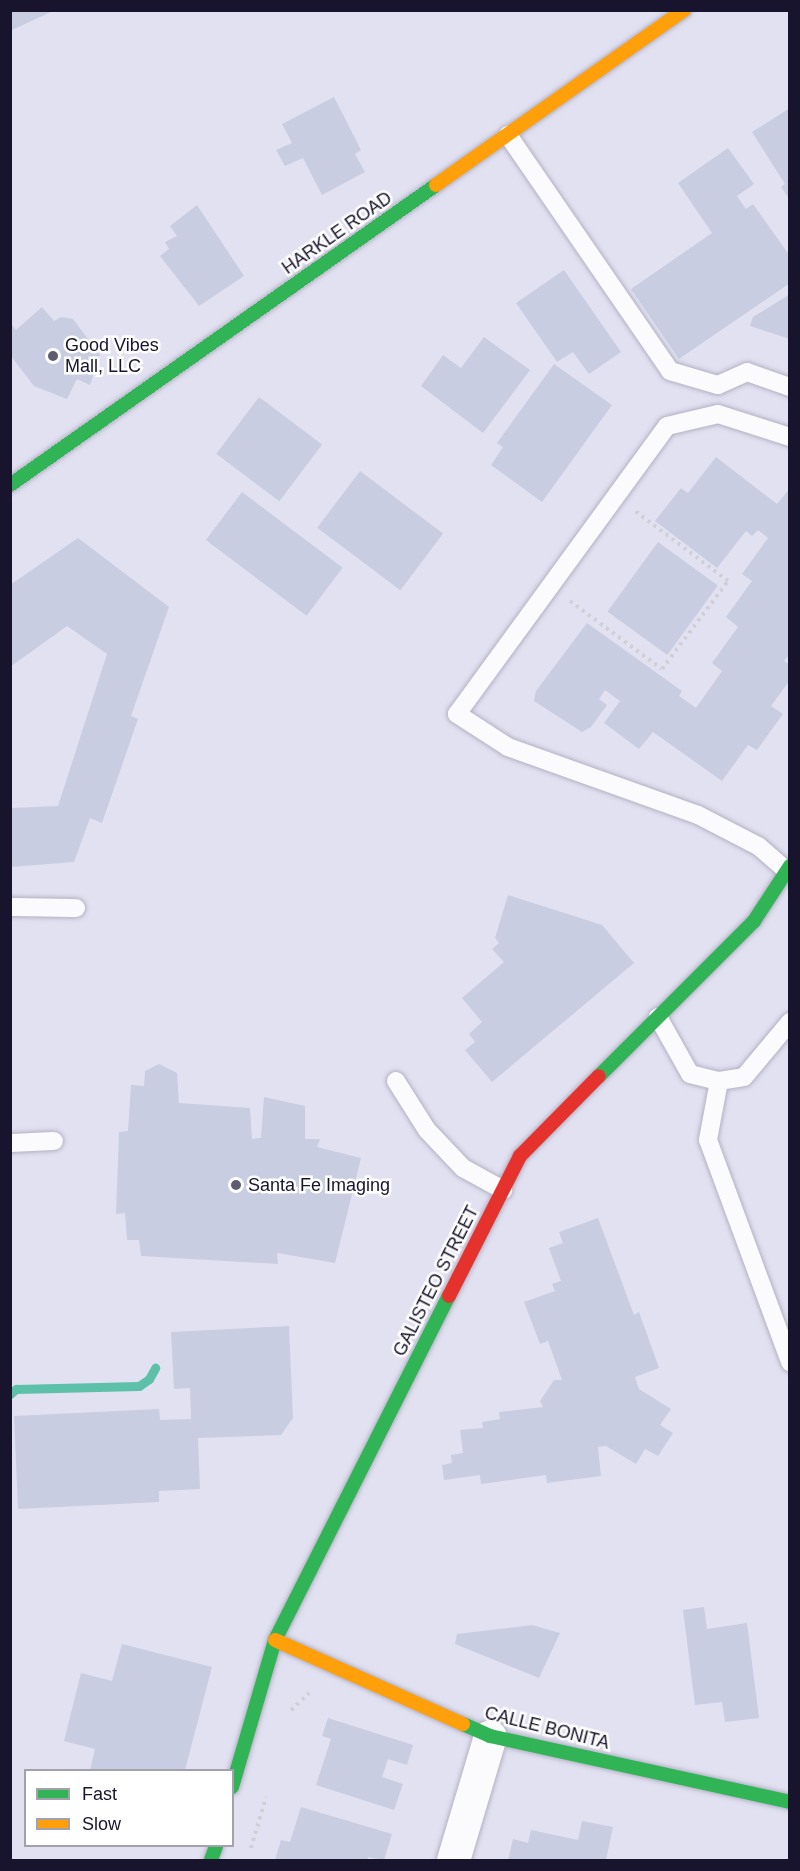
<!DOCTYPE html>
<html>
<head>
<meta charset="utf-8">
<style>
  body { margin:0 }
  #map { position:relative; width:800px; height:1871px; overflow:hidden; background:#e2e1f1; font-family:Arial,sans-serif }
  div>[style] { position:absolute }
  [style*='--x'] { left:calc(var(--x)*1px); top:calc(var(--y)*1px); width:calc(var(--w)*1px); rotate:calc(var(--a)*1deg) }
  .stream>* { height:9px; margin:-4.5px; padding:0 4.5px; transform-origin:4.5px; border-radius:4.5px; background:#5dc0a9 }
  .building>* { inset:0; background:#c8cde1; transform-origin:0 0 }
  .path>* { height:4px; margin-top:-2px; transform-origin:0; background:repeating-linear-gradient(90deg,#cfcfd4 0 3px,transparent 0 7.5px) }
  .roads { filter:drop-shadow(0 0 2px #b2b1c4) drop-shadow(0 0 2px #b2b1c4) }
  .lane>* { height:18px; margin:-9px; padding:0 9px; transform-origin:9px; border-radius:9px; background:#fbfafd }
  .street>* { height:33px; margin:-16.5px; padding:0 16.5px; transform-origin:16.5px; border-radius:16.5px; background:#fbfafd }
  .fast>* { height:14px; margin:-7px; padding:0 7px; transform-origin:7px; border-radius:7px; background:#30b455 }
  .slow>* { height:14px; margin:-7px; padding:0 7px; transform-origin:7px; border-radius:7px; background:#ff9f0a }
  .jam>* { height:14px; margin:-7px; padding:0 7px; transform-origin:7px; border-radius:7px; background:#e5322d }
  .dots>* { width:16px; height:16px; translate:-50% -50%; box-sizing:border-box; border:3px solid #fff; border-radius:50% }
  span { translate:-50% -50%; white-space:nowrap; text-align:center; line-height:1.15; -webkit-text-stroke:5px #fff; paint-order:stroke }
  .street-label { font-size:18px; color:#18142d }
  .poi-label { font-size:18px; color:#18142d }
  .left { translate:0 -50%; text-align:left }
  .frame { position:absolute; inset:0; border:12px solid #18142d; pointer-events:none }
  .legend { position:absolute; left:24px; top:1769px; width:210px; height:78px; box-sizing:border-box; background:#fff; border:2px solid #a3a1ab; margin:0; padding:8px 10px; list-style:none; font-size:18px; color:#18142d }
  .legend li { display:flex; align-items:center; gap:12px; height:30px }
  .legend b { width:30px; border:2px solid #a3a1ab }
</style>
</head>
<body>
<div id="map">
  <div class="stream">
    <i style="--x:10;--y:1394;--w:8;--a:-40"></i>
    <i style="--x:16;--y:1389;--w:123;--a:-1.4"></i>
    <i style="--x:139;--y:1386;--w:12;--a:-35"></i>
    <i style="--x:149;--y:1379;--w:13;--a:-61"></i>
  </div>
  <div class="building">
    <i style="clip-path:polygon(10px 10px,55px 10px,10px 31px)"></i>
    <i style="clip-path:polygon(334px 97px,361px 150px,355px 154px,365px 172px,322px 195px,303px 158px,285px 166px,276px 150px,292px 143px,282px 124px)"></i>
    <i style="clip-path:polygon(790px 108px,790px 200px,781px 187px,785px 184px,752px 132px)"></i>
    <i style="clip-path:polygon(728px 148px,754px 184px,737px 196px,746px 209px,753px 204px,790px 256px,790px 283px,679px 359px,631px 289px,712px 233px,678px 183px)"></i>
    <i style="clip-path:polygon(197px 205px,244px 276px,199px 306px,160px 256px,169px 249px,165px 242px,177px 236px,170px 226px)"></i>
    <i style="clip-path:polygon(564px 270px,621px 352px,589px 374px,573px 352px,557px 362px,516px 303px)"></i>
    <i style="clip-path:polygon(790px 294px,790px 339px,750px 326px,753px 317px)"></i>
    <i style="clip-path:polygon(42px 307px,54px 321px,61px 317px,73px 319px,100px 355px,90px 385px,77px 379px,67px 399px,34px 386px,10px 355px,10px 323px,16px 330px)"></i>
    <i style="clip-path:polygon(484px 337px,530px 370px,483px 433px,421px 386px,443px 355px,461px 368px)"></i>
    <i style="clip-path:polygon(554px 364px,612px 405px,542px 502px,491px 465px,503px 447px,497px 443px)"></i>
    <i style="left:259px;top:397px;width:79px;height:71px;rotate:37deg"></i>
    <i style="clip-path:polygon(716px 457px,777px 504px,790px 488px,790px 654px,784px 661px,790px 665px,790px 680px,771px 706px,783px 714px,757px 750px,748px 745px,722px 781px,653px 732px,639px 749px,604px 723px,620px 701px,605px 690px,599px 699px,607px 705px,591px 727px,582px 732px,534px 701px,536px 691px,587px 623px,682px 691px,679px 696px,696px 708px,722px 671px,712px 663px,738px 627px,726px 617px,752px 581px,742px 574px,768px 538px,758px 530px,752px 536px,746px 531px,717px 568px,655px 521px,681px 488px,688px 493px)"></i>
    <i style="left:360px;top:471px;width:104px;height:71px;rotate:37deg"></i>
    <i style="left:242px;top:492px;width:126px;height:60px;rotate:37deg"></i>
    <i style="clip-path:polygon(78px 538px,169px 607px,131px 716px,138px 719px,102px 823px,90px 818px,74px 862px,10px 867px,10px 808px,58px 806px,107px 654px,67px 626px,10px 667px,10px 585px)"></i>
    <i style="left:658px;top:542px;width:74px;height:86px;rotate:36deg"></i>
    <i style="clip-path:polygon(508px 895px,602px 925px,634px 963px,492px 1082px,465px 1050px,475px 1042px,469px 1034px,482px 1022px,462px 998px,504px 962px,492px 949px,499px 943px,495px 938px)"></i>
    <i style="clip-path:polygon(159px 1064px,177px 1073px,179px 1103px,250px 1108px,252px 1139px,261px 1138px,264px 1097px,305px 1106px,305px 1139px,320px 1139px,317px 1147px,361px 1158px,335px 1263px,277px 1253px,278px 1264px,141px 1256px,139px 1240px,127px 1240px,125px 1213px,116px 1214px,119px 1132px,128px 1131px,131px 1085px,144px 1086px,145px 1071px)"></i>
    <i style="clip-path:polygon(598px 1218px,634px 1315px,639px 1312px,659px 1368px,635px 1377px,639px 1389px,671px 1409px,660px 1425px,673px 1433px,658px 1456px,645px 1449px,636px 1464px,606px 1446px,598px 1447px,601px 1476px,547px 1483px,546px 1475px,481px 1484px,480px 1475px,444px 1480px,442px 1465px,452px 1463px,451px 1455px,463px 1453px,460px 1430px,483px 1428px,482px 1422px,500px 1419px,499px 1412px,543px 1407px,540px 1401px,554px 1380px,562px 1380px,548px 1341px,540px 1344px,524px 1302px,555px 1291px,552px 1284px,561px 1281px,549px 1248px,563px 1243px,559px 1232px)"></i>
    <i style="clip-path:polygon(289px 1326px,293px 1418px,281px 1435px,198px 1438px,200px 1489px,159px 1491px,159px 1502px,18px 1509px,14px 1416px,159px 1409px,160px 1420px,191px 1419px,190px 1388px,174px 1389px,171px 1332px)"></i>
    <i style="clip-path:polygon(704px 1607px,707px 1629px,747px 1623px,759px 1718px,725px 1722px,722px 1702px,695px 1705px,683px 1610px)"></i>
    <i style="clip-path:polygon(532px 1625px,560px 1633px,539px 1678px,455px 1644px,457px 1634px)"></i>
    <i style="clip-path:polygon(122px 1644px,212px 1667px,185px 1770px,90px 1770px,95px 1749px,64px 1741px,81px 1673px,112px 1681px)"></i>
    <i style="clip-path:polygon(328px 1718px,413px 1745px,407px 1765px,388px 1759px,382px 1777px,403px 1784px,394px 1810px,316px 1785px,331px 1739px,322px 1736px)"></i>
    <i style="clip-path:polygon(301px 1807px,392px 1834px,384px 1860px,368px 1857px,367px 1860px,275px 1860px,281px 1840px,290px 1842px)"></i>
    <i style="clip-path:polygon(582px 1821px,613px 1827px,606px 1860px,508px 1860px,513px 1839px,528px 1843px,531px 1830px,578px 1840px)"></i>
  </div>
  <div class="path">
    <i style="--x:570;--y:601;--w:114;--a:36.5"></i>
    <i style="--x:662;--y:669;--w:110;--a:-53.1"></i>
    <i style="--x:728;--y:581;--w:116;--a:-143"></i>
    <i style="--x:291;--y:1710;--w:25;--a:-43"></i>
    <i style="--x:251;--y:1848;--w:53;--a:-73.6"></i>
  </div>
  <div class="roads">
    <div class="lane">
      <i style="--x:508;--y:135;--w:286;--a:55.5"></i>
      <i style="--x:670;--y:371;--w:50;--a:16.3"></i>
      <i style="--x:718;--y:385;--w:32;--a:-24"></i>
      <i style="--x:747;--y:372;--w:46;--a:19.2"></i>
      <i style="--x:787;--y:871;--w:38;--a:-139"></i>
      <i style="--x:758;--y:846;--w:68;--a:-152.7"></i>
      <i style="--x:698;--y:815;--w:202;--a:-160.3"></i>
      <i style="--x:508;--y:747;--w:61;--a:-147.1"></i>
      <i style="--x:457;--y:714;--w:356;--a:-53.9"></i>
      <i style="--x:667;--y:426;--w:52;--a:-13.2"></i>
      <i style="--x:718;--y:414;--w:76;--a:17.7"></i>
      <i style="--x:10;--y:907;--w:66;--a:0.9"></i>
      <i style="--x:658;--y:1017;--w:65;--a:60.7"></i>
      <i style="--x:690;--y:1074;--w:30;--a:14"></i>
      <i style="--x:719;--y:1081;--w:25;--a:-9"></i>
      <i style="--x:744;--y:1077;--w:72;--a:-50.1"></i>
      <i style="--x:396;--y:1081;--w:58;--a:57.7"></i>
      <i style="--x:427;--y:1130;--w:52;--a:46.5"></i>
      <i style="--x:463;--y:1168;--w:46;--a:28.8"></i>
      <i style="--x:719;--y:1081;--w:60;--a:100.6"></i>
      <i style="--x:708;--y:1140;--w:237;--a:69.7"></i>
      <i style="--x:10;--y:1143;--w:44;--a:-2.6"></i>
    </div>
    <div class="street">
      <i style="--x:453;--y:1860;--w:129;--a:-73.4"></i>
    </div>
    <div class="fast">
      <i style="--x:10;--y:485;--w:521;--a:-35.15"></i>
      <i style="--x:599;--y:1076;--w:219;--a:-45"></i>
      <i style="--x:754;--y:921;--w:66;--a:-56.8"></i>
      <i style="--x:463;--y:1724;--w:30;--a:24"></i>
      <i style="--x:490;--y:1736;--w:307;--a:12.4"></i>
      <i style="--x:232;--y:1787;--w:153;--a:-73.7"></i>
      <i style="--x:275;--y:1640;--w:386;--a:-63.2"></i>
      <i style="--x:211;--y:1860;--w:15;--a:-70"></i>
    </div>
    <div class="slow">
      <i style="--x:436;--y:185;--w:304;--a:-35.2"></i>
      <i style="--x:275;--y:1640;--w:206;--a:24.1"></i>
    </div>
    <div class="jam">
      <i style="--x:449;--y:1296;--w:157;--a:-63.1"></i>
      <i style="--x:520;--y:1156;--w:112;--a:-45.4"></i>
    </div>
  </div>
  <div class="dots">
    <i style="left:53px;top:356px;background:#5f5c72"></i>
    <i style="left:236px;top:1185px;background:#5f5c72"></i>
  </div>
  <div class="street-label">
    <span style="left:337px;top:233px;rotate:-35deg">HARKLE ROAD</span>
    <span style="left:436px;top:1281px;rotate:-63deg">GALISTEO STREET</span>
    <span style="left:547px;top:1728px;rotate:14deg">CALLE BONITA</span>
  </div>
  <div class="poi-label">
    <span class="left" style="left:65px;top:356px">Good Vibes<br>Mall, LLC</span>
    <span class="left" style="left:248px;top:1185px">Santa Fe Imaging</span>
  </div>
  <div class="frame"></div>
  <ul class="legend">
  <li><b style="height:8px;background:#30b455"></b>Fast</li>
  <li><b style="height:8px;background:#ff9f0a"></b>Slow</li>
  </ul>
</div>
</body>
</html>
